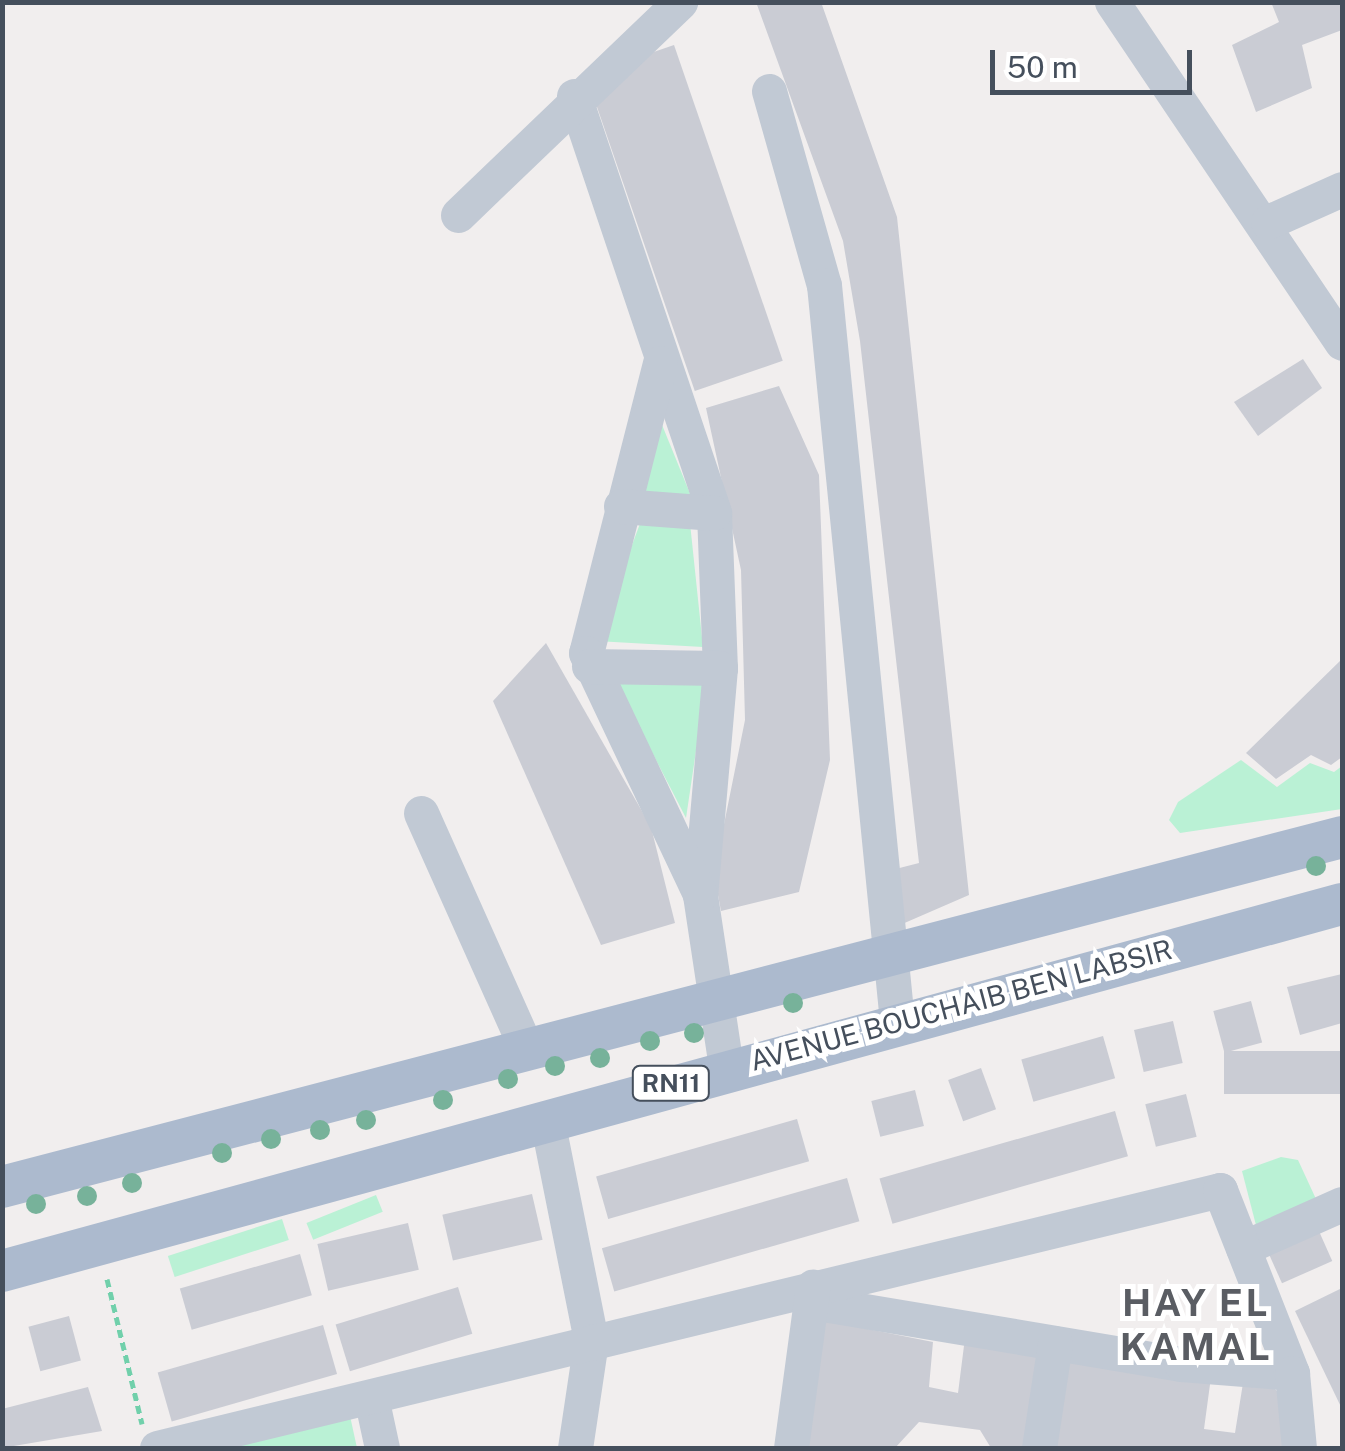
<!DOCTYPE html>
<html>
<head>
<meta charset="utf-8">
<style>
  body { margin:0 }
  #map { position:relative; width:1345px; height:1451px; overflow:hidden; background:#f1eeee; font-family:"Public Sans",sans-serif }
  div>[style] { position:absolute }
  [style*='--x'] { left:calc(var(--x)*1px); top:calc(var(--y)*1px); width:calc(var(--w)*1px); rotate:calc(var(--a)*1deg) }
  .green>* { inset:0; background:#baf1d5; transform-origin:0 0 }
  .building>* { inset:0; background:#caccd4; transform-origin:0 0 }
  .path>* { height:5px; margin-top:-2.5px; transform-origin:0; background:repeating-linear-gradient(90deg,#71d0ab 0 8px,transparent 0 13px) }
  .minor>* { height:35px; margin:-17.5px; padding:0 17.5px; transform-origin:17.5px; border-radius:17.5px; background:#c1c9d4 }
  .major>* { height:42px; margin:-21px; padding:0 21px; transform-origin:21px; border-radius:21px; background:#acbace }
  .trees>* { width:20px; height:20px; margin:-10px; border-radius:50%; background:#77b29a }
  span { translate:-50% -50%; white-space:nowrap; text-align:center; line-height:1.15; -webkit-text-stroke:10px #fff; paint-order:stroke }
  .shield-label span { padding:2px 8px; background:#fff; border:2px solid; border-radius:8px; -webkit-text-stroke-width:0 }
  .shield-label { font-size:25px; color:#454f5c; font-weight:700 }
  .street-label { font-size:28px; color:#454f5c }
  .district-label { font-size:38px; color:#5a5d63; font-weight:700; letter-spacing:2.5px }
  .frame { position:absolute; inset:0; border:5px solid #454f5c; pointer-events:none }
  .scale { position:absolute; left:990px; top:50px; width:202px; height:45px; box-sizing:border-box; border:5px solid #454f5c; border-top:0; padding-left:12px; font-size:30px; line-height:35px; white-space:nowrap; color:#454f5c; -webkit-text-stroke:8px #fff; paint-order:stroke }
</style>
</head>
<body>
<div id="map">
  <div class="green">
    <i style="clip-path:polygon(658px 415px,691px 496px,643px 495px)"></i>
    <i style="clip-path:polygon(644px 513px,690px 523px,703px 647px,596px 641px)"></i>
    <i style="clip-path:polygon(611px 673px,706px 684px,686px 818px)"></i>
    <i style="clip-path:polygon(1241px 760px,1277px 787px,1310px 763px,1334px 772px,1342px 766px,1342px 809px,1180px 833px,1169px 820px,1178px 802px)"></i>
    <i style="clip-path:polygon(1281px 1157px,1298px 1160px,1316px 1199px,1258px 1233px,1242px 1171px)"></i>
    <i style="left:376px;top:1195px;width:18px;height:75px;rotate:68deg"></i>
    <i style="left:282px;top:1219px;width:22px;height:120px;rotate:72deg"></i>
    <i style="clip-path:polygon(350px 1416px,357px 1448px,221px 1448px)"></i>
  </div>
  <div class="building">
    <i style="clip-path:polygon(756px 2px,821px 2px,897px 217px,969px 895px,893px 928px,880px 873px,919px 863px,860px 341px,843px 241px)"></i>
    <i style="clip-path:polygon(1271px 2px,1342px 2px,1342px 30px,1302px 45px,1312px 88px,1256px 112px,1232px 45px,1279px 22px)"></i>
    <i style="left:674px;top:45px;width:334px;height:93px;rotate:71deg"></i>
    <i style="clip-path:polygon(1303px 359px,1322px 388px,1258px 436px,1234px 402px)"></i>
    <i style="clip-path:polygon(779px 386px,819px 475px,830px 760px,799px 892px,721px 911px,714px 874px,745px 720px,741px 570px,706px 408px)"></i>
    <i style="clip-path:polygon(546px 643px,651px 827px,675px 923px,601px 945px,493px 701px)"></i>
    <i style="clip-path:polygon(1342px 659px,1342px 757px,1331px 765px,1311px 755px,1276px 779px,1246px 753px)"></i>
    <i style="clip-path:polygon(1342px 974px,1342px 1023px,1300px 1035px,1287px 987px)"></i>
    <i style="left:1251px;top:1001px;width:43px;height:39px;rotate:75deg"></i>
    <i style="left:1173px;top:1021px;width:43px;height:40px;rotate:77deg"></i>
    <i style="left:1103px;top:1036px;width:44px;height:85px;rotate:74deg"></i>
    <i style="left:1342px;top:1051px;width:43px;height:118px;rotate:90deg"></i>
    <i style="left:981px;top:1068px;width:44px;height:35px;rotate:70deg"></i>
    <i style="left:915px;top:1090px;width:37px;height:45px;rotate:76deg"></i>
    <i style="left:1186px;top:1094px;width:44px;height:42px;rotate:76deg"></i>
    <i style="left:1115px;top:1111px;width:47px;height:245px;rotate:74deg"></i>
    <i style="left:797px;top:1119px;width:44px;height:209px;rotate:74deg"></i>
    <i style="left:847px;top:1178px;width:45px;height:255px;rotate:74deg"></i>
    <i style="left:532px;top:1194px;width:47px;height:92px;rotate:77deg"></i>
    <i style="left:408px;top:1223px;width:48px;height:93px;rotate:77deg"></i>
    <i style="left:1318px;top:1229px;width:35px;height:55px;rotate:66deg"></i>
    <i style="left:300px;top:1254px;width:43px;height:125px;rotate:74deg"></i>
    <i style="left:458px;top:1287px;width:49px;height:128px;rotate:73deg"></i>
    <i style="clip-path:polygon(1342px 1288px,1342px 1409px,1295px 1311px)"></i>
    <i style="left:69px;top:1316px;width:46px;height:42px;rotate:75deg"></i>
    <i style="clip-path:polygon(823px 1320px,933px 1342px,929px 1387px,958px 1393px,966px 1330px,1050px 1348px,1030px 1448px,991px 1448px,980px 1430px,919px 1422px,895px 1448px,804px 1448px)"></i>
    <i style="left:323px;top:1325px;width:51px;height:172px;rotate:74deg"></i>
    <i style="clip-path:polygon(1066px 1358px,1211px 1377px,1204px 1429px,1235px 1433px,1243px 1383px,1273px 1387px,1289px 1403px,1283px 1448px,1052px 1448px)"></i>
    <i style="clip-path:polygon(88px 1387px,102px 1431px,2px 1448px,2px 1409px)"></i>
  </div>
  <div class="path">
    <i style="--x:107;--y:1279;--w:149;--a:76.4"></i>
  </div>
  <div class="minor">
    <i style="--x:1112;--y:2;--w:411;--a:56"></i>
    <i style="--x:769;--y:91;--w:202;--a:74.2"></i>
    <i style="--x:824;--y:285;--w:741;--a:84.34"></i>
    <i style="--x:574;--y:96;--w:440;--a:71.4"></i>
    <i style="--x:714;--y:513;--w:155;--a:87.8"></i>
    <i style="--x:720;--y:668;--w:228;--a:95"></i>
    <i style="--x:700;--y:895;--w:174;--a:81.4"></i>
    <i style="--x:458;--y:215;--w:308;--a:-43.8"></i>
    <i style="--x:1268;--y:222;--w:81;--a:-24"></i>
    <i style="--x:660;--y:363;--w:299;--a:104.3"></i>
    <i style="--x:586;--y:653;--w:267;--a:64.7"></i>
    <i style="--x:621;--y:506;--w:93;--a:4.3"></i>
    <i style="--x:589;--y:666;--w:131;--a:0.9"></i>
    <i style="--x:421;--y:813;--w:260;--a:65.9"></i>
    <i style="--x:547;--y:1120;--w:225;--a:78.7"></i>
    <i style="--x:591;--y:1341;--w:108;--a:98.5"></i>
    <i style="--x:1243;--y:1248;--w:108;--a:-24"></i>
    <i style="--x:811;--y:1302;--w:375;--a:9.5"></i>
    <i style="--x:1181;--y:1364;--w:111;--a:4.6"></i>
    <i style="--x:371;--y:1397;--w:52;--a:77.8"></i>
    <i style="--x:157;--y:1448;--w:1094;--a:-13.64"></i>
    <i style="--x:1220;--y:1190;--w:197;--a:68.5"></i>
    <i style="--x:1292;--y:1373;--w:75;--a:84.7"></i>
    <i style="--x:791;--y:1448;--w:163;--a:-82.3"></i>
    <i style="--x:1039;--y:1448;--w:106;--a:-81.3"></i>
  </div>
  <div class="major">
    <i style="--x:2;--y:1187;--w:1385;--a:-14.64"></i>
    <i style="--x:2;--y:1271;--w:1389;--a:-15.32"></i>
  </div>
  <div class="trees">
    <i style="left:1316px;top:866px"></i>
    <i style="left:793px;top:1003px"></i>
    <i style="left:694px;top:1033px"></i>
    <i style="left:650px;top:1041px"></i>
    <i style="left:600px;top:1058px"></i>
    <i style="left:555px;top:1066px"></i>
    <i style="left:508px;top:1079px"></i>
    <i style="left:443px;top:1100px"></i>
    <i style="left:366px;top:1120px"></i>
    <i style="left:320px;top:1130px"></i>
    <i style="left:271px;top:1139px"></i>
    <i style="left:222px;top:1153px"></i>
    <i style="left:132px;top:1183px"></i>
    <i style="left:87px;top:1196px"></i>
    <i style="left:36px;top:1204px"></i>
  </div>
  <div class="shield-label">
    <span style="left:671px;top:1083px">RN11</span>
  </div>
  <div class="street-label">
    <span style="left:961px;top:1005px;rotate:-15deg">AVENUE BOUCHAIB BEN LABSIR</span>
  </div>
  <div class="district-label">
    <span style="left:1196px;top:1325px">HAY EL<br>KAMAL</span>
  </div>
  <div class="frame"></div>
  <div class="scale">50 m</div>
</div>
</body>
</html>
